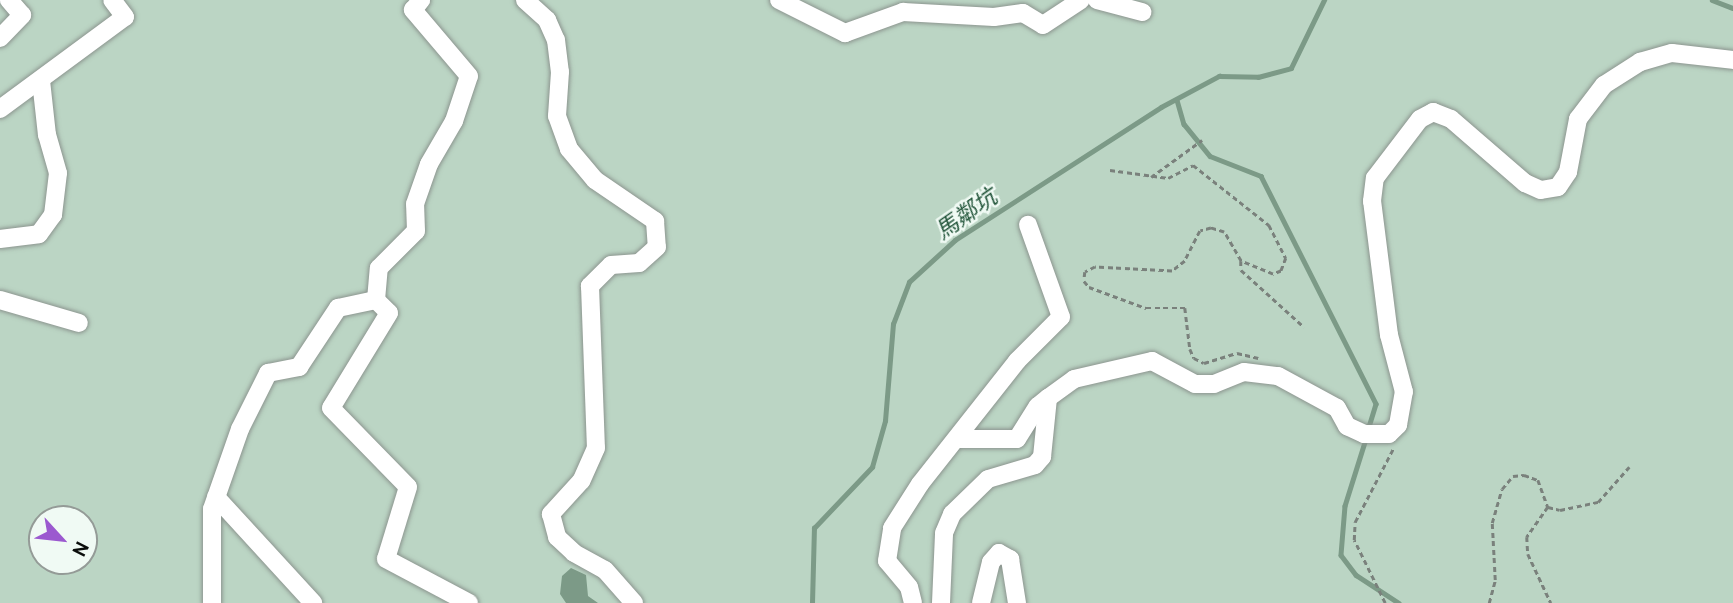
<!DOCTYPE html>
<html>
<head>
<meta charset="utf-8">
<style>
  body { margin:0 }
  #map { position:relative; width:1733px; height:603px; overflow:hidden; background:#e3ede6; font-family:Cabin,"Noto Sans TC",sans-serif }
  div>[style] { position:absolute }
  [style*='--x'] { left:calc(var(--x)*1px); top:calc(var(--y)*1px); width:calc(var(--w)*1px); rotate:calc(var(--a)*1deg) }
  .green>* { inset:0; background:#bbd5c4 }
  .water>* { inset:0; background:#7c9a87 }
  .stream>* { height:4.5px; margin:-2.25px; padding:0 2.25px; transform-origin:2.25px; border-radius:2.25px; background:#7c9a87 }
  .path>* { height:2.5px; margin-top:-1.25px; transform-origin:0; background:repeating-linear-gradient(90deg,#7a817c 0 5px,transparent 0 8.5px) }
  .roads { filter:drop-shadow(0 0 2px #8c958f) drop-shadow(0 0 2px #8c958f) }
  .minor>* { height:18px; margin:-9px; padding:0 9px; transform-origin:9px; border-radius:9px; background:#fff }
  span { translate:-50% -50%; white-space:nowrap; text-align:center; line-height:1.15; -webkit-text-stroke:5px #f0faf4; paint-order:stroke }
  .water-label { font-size:23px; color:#22553a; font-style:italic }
  .north { position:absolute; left:28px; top:505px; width:70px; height:70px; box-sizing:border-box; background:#f0faf4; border:2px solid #949b97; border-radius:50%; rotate:117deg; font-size:19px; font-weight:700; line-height:28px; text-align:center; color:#0a0d0b }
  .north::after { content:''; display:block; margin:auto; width:24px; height:32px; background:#9b59cf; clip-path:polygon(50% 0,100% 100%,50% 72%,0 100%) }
</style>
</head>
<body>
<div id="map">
  <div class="green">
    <i style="clip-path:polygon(evenodd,0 0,1733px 0,1733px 603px,0 603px,0 0,42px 519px,84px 519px,84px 561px,42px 561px,42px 519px)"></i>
  </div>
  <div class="water">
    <i style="clip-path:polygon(571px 568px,586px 575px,588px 596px,598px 603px,566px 603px,560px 594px,562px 576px)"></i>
  </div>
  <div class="stream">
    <i style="--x:1712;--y:0;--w:22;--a:21"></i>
    <i style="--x:1177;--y:100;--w:25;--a:74"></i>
    <i style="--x:1184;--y:124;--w:41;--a:50.9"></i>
    <i style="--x:1210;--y:156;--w:55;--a:21.4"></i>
    <i style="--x:1261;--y:176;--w:255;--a:63.2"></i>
    <i style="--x:1376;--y:404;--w:28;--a:107"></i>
    <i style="--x:1366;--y:439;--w:70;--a:107.4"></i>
    <i style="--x:1345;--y:506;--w:49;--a:94.7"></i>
    <i style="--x:1341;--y:555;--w:25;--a:53"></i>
    <i style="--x:1356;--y:575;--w:51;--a:33.1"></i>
    <i style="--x:812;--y:603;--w:75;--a:-88.5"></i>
    <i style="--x:814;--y:528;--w:84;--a:-46.4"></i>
    <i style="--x:872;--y:467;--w:48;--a:-74.2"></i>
    <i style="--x:885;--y:421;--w:97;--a:-85.3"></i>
    <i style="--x:893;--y:324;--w:45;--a:-69.1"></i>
    <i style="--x:909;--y:282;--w:62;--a:-42.4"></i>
    <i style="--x:955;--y:240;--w:245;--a:-32.8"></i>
    <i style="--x:1161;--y:107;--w:66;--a:-28.1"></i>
    <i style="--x:1219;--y:76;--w:39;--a:1"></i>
    <i style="--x:1258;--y:77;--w:34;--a:-15"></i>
    <i style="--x:1291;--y:68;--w:76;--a:-64.1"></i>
  </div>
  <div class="path">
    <i style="--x:1110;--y:170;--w:59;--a:7.9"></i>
    <i style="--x:1168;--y:178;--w:28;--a:-27"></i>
    <i style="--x:1193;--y:165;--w:97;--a:38.3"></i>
    <i style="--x:1269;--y:225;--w:37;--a:63"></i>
    <i style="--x:1286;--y:258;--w:14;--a:111"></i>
    <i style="--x:1281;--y:271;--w:9;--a:159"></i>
    <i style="--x:1273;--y:274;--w:35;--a:-158"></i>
    <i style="--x:1241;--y:261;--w:34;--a:-120"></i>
    <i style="--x:1224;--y:232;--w:14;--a:-163"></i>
    <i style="--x:1211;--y:228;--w:11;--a:165"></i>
    <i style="--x:1200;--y:231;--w:34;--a:117"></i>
    <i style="--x:1185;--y:261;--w:16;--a:142"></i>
    <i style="--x:1172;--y:271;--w:77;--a:-177"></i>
    <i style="--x:1095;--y:267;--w:11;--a:153"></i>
    <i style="--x:1085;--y:272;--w:9;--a:96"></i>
    <i style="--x:1084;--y:281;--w:8;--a:50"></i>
    <i style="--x:1089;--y:287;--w:61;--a:20.2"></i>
    <i style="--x:1146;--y:308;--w:39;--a:0"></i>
    <i style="--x:1185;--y:308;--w:41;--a:83"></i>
    <i style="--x:1190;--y:349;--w:10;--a:66"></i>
    <i style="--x:1194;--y:358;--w:11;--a:27"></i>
    <i style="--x:1204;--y:363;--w:34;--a:-17"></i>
    <i style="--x:1237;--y:353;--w:22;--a:13"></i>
    <i style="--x:1151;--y:177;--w:63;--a:-36"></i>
    <i style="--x:1241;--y:261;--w:9;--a:90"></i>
    <i style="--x:1241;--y:270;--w:85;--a:42.1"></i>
    <i style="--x:1548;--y:507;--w:12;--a:14"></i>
    <i style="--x:1560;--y:510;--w:39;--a:-12"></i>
    <i style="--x:1598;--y:502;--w:47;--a:-48.5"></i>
    <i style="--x:1385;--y:603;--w:70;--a:-116.2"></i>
    <i style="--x:1354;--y:540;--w:18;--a:-87"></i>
    <i style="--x:1355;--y:522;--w:82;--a:-62.5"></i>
    <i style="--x:1489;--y:603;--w:24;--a:-75"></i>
    <i style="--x:1495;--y:580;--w:57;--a:-93"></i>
    <i style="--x:1492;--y:523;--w:35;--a:-74"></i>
    <i style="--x:1502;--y:489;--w:17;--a:-50"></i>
    <i style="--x:1513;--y:476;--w:11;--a:-5"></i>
    <i style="--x:1524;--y:475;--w:15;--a:20"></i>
    <i style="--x:1538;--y:480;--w:29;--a:70"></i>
    <i style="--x:1548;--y:507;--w:37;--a:125"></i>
    <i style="--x:1527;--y:537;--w:17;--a:87"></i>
    <i style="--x:1528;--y:554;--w:54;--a:64.9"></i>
  </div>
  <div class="roads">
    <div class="minor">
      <i style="--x:525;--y:0;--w:30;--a:42"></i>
      <i style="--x:547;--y:20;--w:22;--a:66"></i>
      <i style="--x:556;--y:40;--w:32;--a:83"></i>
      <i style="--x:560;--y:72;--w:44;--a:93.9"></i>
      <i style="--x:557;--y:116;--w:35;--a:70"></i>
      <i style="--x:569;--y:149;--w:40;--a:50"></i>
      <i style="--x:595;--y:180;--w:73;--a:34.3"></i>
      <i style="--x:655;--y:221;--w:26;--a:86"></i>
      <i style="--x:657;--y:247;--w:24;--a:138"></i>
      <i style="--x:639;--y:263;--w:28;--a:176"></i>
      <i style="--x:611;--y:265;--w:30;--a:135"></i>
      <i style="--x:590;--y:286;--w:162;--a:87.9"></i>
      <i style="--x:596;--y:448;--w:36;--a:114"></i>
      <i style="--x:581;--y:481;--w:45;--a:132.3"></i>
      <i style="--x:551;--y:514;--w:24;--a:75"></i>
      <i style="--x:557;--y:537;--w:23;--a:43"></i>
      <i style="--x:574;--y:553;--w:35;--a:29"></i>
      <i style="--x:605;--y:570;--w:44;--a:48.7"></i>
      <i style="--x:779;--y:0;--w:74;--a:26.6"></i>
      <i style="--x:845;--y:33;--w:62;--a:-19.9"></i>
      <i style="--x:903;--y:12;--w:91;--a:3.1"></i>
      <i style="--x:994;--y:17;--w:29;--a:-8"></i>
      <i style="--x:1023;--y:13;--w:23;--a:31"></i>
      <i style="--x:1043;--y:25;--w:45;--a:-33.3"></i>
      <i style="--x:1097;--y:0;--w:47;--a:14.9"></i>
      <i style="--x:0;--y:38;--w:32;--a:-46"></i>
      <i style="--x:22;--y:15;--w:20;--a:-131"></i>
      <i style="--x:0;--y:109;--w:155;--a:-36.4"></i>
      <i style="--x:125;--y:17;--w:21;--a:-127"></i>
      <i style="--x:0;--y:239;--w:39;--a:-7"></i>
      <i style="--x:39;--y:234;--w:24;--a:-54"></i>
      <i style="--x:53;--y:215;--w:42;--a:-83.2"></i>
      <i style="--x:58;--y:173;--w:40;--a:-106"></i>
      <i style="--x:47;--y:135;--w:54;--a:-96.3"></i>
      <i style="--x:0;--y:300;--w:82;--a:16.2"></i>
      <i style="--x:376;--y:300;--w:18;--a:45"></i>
      <i style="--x:389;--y:313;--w:111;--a:121.4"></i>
      <i style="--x:331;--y:408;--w:110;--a:45.7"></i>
      <i style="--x:408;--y:487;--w:75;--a:107"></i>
      <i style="--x:386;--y:559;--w:94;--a:27.9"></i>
      <i style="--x:957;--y:439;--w:60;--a:0"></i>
      <i style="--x:1017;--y:439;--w:39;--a:-58"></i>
      <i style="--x:1038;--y:406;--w:13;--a:-39"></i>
      <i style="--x:216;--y:497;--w:144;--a:47.5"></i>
      <i style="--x:212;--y:603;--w:94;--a:-90"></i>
      <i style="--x:212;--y:509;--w:85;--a:-70.7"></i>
      <i style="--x:240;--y:429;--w:63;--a:-63.4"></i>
      <i style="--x:268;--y:373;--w:32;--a:-11"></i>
      <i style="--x:299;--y:367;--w:71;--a:-56.5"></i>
      <i style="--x:338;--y:308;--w:39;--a:-12"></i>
      <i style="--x:376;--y:300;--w:32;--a:-85"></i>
      <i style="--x:379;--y:268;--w:52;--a:-45"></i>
      <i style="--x:416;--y:231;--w:27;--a:-92"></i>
      <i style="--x:415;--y:204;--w:42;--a:-70.7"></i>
      <i style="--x:429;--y:164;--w:50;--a:-59.8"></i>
      <i style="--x:454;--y:121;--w:47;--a:-71.6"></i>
      <i style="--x:469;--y:76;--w:87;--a:-130.3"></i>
      <i style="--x:413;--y:10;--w:13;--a:-51"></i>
      <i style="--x:913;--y:603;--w:16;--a:-104"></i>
      <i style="--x:909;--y:587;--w:34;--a:-130"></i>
      <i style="--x:887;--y:561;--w:33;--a:-81"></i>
      <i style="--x:892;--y:528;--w:52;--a:-57.5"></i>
      <i style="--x:920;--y:484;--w:157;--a:-51.7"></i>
      <i style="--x:1017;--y:361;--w:62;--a:-45"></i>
      <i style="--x:1061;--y:317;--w:98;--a:-109.7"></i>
      <i style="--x:941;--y:603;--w:70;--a:-87.5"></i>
      <i style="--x:944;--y:533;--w:21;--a:-67"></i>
      <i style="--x:952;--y:514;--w:50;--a:-44.2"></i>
      <i style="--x:988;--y:479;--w:49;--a:-16.6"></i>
      <i style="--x:1035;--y:465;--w:11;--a:-49"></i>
      <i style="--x:1042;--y:457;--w:59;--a:-84.2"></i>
      <i style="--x:1048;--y:398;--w:32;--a:-36"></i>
      <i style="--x:1074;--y:379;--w:80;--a:-13"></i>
      <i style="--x:1152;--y:361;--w:49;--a:28.1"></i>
      <i style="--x:1195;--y:384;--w:19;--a:0"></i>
      <i style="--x:1214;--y:384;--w:32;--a:-22"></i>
      <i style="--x:1244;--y:372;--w:34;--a:7"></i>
      <i style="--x:1278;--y:376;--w:67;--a:28.5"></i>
      <i style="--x:1337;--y:408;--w:21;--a:61"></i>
      <i style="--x:1347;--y:426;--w:19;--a:25"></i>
      <i style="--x:1364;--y:434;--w:25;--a:0"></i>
      <i style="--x:1389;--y:434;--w:13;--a:-45"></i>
      <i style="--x:1398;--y:425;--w:34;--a:-80"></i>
      <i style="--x:1404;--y:392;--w:59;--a:-104.7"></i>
      <i style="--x:1389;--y:335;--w:135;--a:-97.2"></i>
      <i style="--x:1372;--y:201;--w:23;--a:-83"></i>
      <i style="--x:1375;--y:178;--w:74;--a:-52.7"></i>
      <i style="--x:1420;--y:119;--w:15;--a:-28"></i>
      <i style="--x:1433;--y:112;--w:19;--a:21"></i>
      <i style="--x:1451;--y:119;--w:98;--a:40.9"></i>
      <i style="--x:1525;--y:183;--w:17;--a:24"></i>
      <i style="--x:1541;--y:190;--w:17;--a:-10"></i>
      <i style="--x:1558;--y:187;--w:18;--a:-56"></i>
      <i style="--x:1568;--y:172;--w:54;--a:-79.3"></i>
      <i style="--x:1578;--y:119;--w:43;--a:-52.6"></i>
      <i style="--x:1604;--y:85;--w:43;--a:-32.6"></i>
      <i style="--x:1640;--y:62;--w:33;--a:-16"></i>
      <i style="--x:1672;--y:53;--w:61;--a:6.5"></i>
      <i style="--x:981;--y:603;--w:42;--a:-76.3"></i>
      <i style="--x:991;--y:562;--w:12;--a:-48"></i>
      <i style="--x:999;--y:553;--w:13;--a:29"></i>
      <i style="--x:1010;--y:559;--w:45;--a:81"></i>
    </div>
  </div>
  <div class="water-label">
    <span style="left:966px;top:214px;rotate:-35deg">馬鄰坑</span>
  </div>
  <div class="north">N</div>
</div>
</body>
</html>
